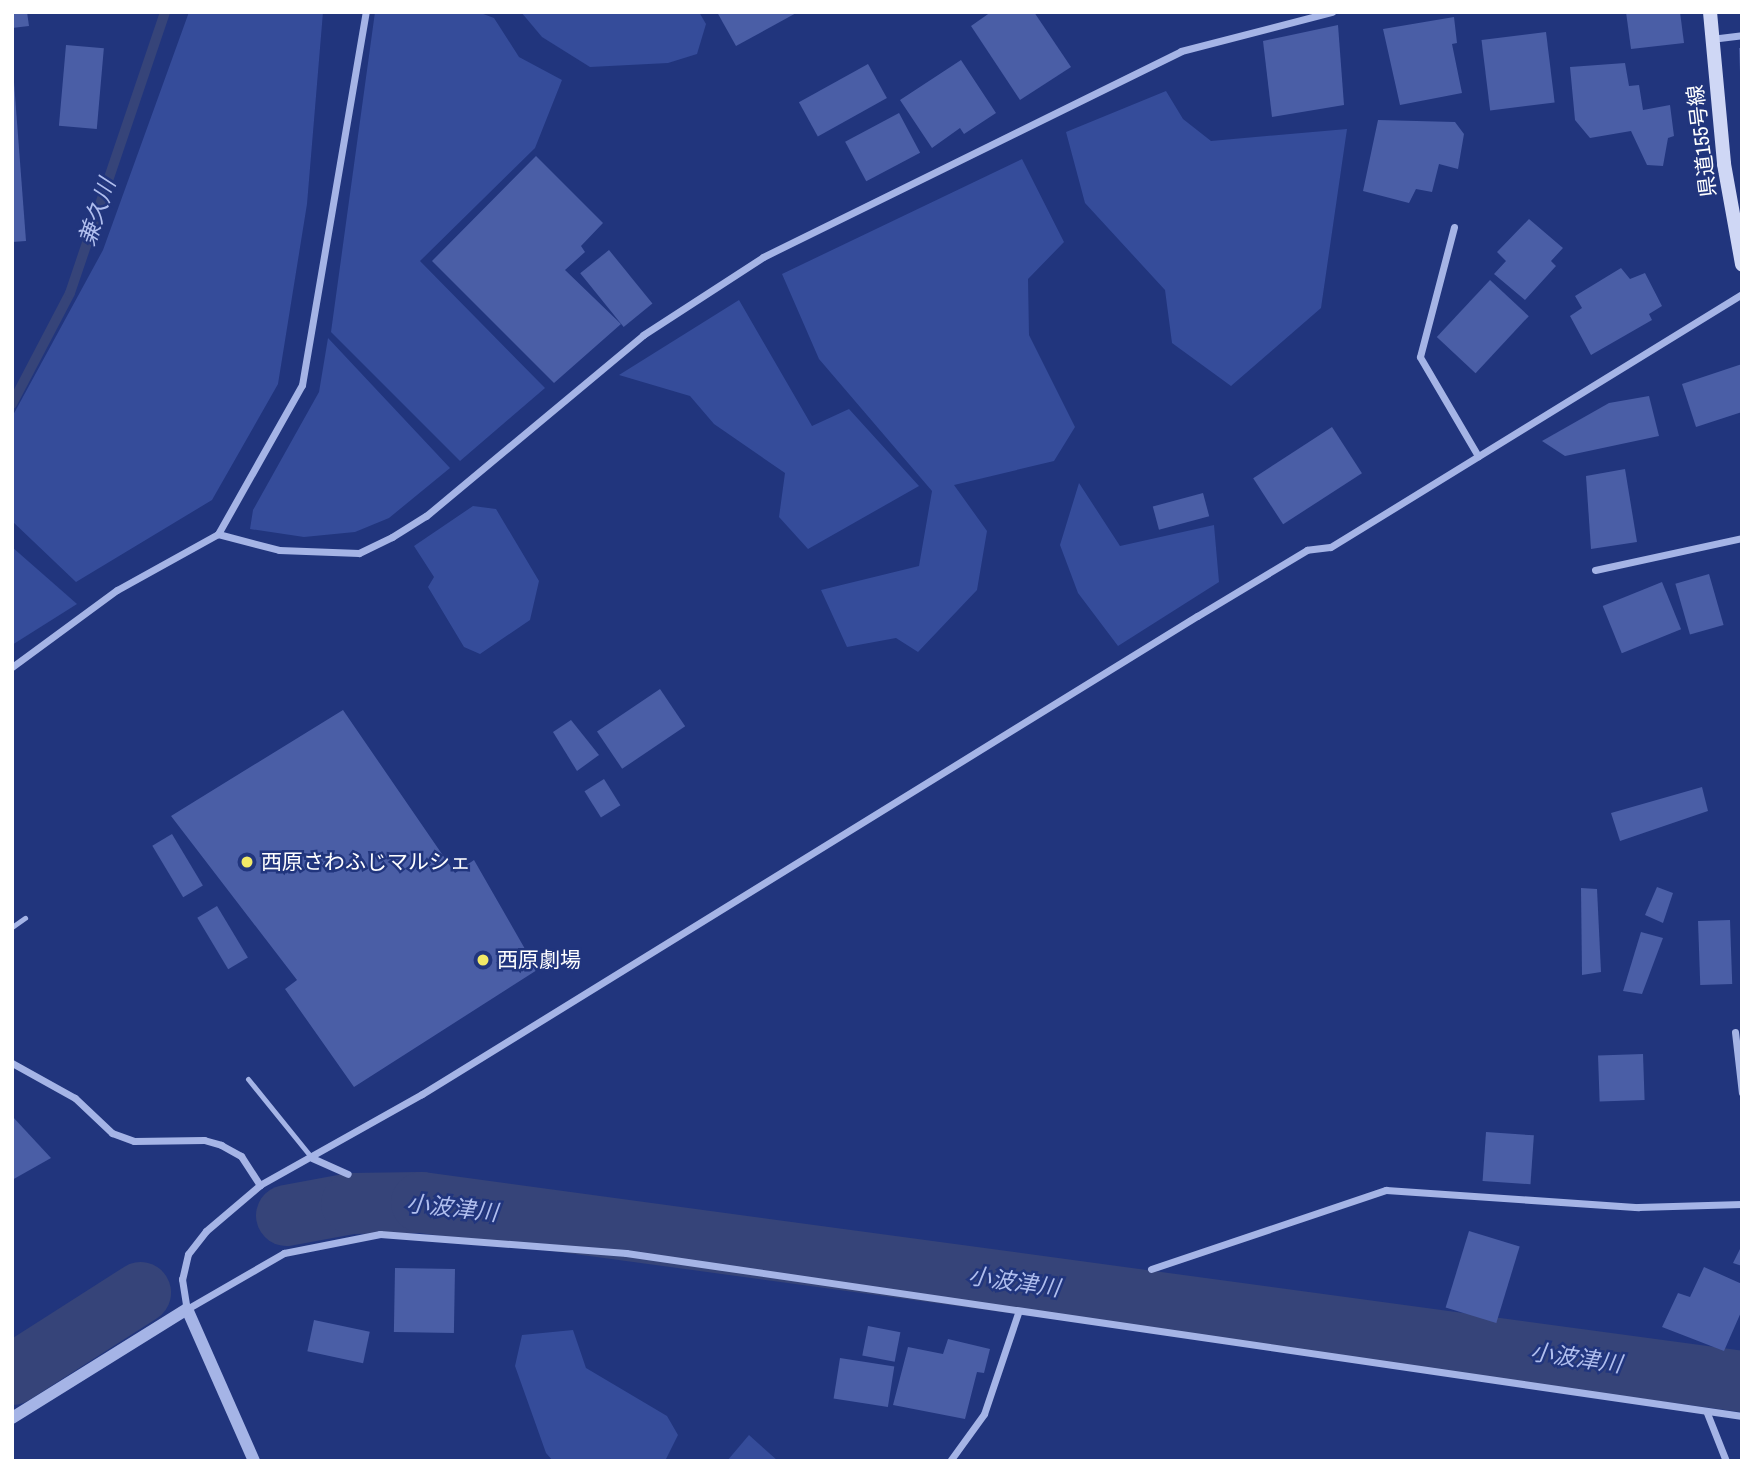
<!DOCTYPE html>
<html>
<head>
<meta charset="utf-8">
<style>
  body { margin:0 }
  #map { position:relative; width:1754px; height:1473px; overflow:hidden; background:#21357d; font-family:"Archivo Narrow","Noto Sans JP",sans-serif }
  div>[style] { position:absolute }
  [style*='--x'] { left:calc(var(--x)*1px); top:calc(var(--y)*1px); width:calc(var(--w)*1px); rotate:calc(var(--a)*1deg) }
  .green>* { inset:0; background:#354c9a }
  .stream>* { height:10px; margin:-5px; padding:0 5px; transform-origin:5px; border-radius:5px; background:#364479 }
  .river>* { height:61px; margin:-30.5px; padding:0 30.5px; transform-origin:30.5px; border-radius:30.5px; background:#364479 }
  .building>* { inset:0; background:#4a5ea6; transform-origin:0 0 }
  .service>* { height:5px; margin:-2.5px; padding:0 2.5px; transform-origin:2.5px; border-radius:2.5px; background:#a5b4e6 }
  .minor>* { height:7px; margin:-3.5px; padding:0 3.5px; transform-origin:3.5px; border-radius:3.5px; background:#a5b4e6 }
  .tertiary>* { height:12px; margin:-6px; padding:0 6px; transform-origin:6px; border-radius:6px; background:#a5b4e6 }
  .secondary>* { height:14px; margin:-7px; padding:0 7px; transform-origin:7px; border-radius:7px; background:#cfd7f5 }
  .dots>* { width:19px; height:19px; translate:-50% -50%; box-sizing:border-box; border:4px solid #21357d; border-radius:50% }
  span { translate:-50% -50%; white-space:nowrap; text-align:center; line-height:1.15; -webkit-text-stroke:5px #21357d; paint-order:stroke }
  .street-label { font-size:21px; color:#fff }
  .poi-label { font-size:21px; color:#fff }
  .left { translate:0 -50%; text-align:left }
  .water-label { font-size:23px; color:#b0beee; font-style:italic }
  .frame { position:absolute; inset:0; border:14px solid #fff; pointer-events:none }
</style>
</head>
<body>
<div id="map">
  <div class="green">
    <i style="clip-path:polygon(189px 12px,323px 12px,307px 204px,278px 384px,212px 500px,76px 582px,12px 521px,12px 417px,103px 250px)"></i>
    <i style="clip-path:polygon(375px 12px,478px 12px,494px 18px,519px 57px,562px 80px,535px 148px,420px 261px,545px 388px,460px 461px,331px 332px)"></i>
    <i style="clip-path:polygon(521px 12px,699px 12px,706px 24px,697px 54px,668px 63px,590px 67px,542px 37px)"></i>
    <i style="clip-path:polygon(1166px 91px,1183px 119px,1211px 141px,1347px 129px,1321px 308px,1231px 386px,1172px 343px,1165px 290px,1085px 203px,1066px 132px)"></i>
    <i style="clip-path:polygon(1022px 159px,1064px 242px,1028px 279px,1029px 335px,1075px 427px,1054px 461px,954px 485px,987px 531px,977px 590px,918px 652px,896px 638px,847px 647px,821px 590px,919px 566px,932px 491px,819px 359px,782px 274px)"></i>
    <i style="clip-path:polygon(739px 300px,812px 426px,849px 409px,919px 486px,808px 549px,779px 517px,785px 473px,714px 424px,690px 396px,619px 375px)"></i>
    <i style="clip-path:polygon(328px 338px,450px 468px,389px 518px,355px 532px,304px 537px,250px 529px,253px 510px,319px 392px)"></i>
    <i style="clip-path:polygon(1079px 483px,1120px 546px,1214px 525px,1219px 582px,1118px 646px,1078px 593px,1060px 545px)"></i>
    <i style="clip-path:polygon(473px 506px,496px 509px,539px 581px,530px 620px,480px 654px,464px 647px,428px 587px,434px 577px,414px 546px)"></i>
    <i style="clip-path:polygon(12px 547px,77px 604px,12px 645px)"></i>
    <i style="clip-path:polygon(573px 1330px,586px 1368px,667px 1416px,678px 1435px,665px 1461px,553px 1461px,546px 1453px,515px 1366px,522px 1335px)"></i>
    <i style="clip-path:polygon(749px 1435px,778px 1461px,727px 1461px)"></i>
  </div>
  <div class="stream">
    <i style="--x:12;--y:404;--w:125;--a:-62.4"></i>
    <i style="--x:70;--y:293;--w:297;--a:-71.3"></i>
  </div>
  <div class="river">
    <i style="--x:286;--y:1215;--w:66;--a:-10.5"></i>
    <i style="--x:351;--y:1203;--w:70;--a:-0.8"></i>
    <i style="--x:421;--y:1202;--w:1333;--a:7.72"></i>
    <i style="--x:12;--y:1374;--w:152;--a:-32.6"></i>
  </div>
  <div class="building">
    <i style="clip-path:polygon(12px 12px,27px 12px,29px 26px,12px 28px)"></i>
    <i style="clip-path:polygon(717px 12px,798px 12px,736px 46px)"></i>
    <i style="clip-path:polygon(991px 12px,1034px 12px,1071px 67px,1020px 100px,971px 26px)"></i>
    <i style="clip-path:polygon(1626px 12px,1680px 12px,1684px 43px,1631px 49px)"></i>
    <i style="clip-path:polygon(1454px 17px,1457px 43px,1452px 44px,1462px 93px,1400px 105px,1383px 29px)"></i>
    <i style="clip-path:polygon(1338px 25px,1344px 105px,1272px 117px,1263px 41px)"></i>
    <i style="left:1546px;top:32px;width:71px;height:65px;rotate:83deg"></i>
    <i style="left:66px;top:45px;width:38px;height:81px;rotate:5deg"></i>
    <i style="clip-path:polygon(1739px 48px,1742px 48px,1742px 72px,1740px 72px)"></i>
    <i style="clip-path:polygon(12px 56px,26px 241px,12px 242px)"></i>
    <i style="clip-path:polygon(961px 60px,996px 113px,964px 134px,960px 128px,932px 148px,900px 100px)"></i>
    <i style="clip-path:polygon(1625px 63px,1629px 86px,1639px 85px,1643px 110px,1670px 105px,1674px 136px,1668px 138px,1663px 166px,1647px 165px,1631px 131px,1590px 138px,1575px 120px,1570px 67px)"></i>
    <i style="left:868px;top:64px;width:39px;height:79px;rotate:61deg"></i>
    <i style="left:899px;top:113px;width:45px;height:61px;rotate:62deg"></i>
    <i style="clip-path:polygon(1378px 120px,1455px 122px,1464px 134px,1458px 169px,1439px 164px,1432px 192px,1416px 189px,1409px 203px,1363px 191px)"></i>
    <i style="clip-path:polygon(536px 156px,603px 223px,581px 246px,585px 252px,565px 270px,621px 324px,554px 383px,432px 261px)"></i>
    <i style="clip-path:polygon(1529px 219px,1563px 248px,1551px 261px,1556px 266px,1525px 300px,1494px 274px,1506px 261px,1497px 252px)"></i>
    <i style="left:609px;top:250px;width:69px;height:37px;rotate:51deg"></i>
    <i style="clip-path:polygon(1621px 268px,1630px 279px,1645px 273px,1662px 306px,1649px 314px,1652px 320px,1591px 355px,1570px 316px,1582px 308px,1575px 296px)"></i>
    <i style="left:1490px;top:280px;width:53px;height:78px;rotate:43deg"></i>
    <i style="clip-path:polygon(1742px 364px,1742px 412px,1696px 427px,1682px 384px)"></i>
    <i style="clip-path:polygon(1649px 396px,1659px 436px,1565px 456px,1542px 441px,1609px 403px)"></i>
    <i style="left:1332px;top:427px;width:55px;height:94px;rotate:57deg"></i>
    <i style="clip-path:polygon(1625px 469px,1637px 542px,1591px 549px,1586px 476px)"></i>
    <i style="left:1203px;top:493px;width:24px;height:52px;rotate:75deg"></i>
    <i style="left:1709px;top:574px;width:53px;height:35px;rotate:74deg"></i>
    <i style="left:1662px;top:582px;width:51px;height:64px;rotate:68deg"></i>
    <i style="left:660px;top:689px;width:45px;height:76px;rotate:56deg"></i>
    <i style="clip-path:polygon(343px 710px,455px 873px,474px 860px,537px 970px,354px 1087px,285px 989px,297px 980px,171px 816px)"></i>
    <i style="clip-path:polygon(571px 720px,599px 755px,577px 771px,553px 732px)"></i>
    <i style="left:604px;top:779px;width:31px;height:23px;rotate:58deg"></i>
    <i style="clip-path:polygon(1702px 787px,1708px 811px,1620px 841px,1611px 813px)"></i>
    <i style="left:172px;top:834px;width:60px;height:23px;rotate:59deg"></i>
    <i style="clip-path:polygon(1657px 887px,1673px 893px,1663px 923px,1645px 915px)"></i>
    <i style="clip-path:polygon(1581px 888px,1597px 889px,1601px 972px,1582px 975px)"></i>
    <i style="left:217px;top:906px;width:60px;height:23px;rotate:59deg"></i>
    <i style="left:1730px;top:920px;width:64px;height:32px;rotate:88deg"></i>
    <i style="clip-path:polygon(1641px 932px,1663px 938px,1642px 994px,1623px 991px)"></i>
    <i style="left:1643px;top:1054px;width:46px;height:45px;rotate:88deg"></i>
    <i style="clip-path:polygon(12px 1116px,51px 1158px,12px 1180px)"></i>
    <i style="left:1486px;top:1132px;width:48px;height:49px;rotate:4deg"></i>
    <i style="left:1469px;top:1231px;width:53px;height:80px;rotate:17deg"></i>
    <i style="clip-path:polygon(1742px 1245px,1742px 1266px,1733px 1263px)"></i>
    <i style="clip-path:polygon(1704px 1267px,1742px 1284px,1742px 1310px,1724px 1351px,1662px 1327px,1678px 1293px,1690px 1297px)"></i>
    <i style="left:455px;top:1269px;width:64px;height:60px;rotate:91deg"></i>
    <i style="left:314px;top:1320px;width:57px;height:32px;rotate:12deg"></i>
    <i style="left:868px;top:1326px;width:33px;height:30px;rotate:11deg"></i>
    <i style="clip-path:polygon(948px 1339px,990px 1349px,984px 1373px,977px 1372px,965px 1419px,893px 1405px,908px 1347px,943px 1354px)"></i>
    <i style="left:840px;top:1358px;width:55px;height:41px;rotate:9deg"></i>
  </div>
  <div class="service">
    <i style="--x:12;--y:927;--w:16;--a:-35"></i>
    <i style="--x:248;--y:1079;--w:102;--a:51"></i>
  </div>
  <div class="minor">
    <i style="--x:1711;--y:39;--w:31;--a:-7"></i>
    <i style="--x:1454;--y:227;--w:134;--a:104.7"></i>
    <i style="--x:1420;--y:357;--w:115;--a:59.6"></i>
    <i style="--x:1742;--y:294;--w:483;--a:148.4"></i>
    <i style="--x:1330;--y:547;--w:23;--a:173"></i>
    <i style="--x:1307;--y:550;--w:128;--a:149"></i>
    <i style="--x:1197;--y:616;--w:911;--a:148.33"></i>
    <i style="--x:422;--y:1094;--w:186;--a:150.7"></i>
    <i style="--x:260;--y:1185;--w:71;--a:139.6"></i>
    <i style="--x:206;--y:1231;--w:29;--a:128"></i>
    <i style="--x:188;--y:1254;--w:26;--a:103"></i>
    <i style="--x:182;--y:1279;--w:30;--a:81"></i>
    <i style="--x:187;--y:1309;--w:112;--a:-30"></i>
    <i style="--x:284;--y:1253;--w:98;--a:-11.2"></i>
    <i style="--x:380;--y:1234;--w:247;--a:4.4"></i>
    <i style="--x:626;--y:1253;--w:1128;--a:8.31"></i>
    <i style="--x:218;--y:534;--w:63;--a:14.7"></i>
    <i style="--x:279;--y:550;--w:80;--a:2.1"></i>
    <i style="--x:359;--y:553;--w:37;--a:-26"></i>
    <i style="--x:392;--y:537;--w:40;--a:-32"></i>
    <i style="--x:426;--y:516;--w:283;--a:-39.8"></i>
    <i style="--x:643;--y:335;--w:143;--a:-33"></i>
    <i style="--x:763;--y:257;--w:466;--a:-26.2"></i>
    <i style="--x:1181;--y:51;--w:156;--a:-14.5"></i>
    <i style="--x:1595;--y:570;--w:150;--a:-12.3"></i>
    <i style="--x:12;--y:667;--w:130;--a:-36.3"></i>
    <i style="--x:117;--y:590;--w:115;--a:-29"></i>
    <i style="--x:218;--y:534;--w:171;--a:-60.6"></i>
    <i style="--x:302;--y:385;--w:378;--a:-80.3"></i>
    <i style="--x:1735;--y:1032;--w:61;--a:83.5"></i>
    <i style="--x:12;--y:1063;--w:72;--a:29.1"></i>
    <i style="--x:75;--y:1098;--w:51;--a:43.4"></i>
    <i style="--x:112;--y:1133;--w:23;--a:20"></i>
    <i style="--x:134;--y:1141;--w:70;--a:-0.8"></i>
    <i style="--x:204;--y:1140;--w:18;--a:16"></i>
    <i style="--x:221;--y:1145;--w:23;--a:29"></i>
    <i style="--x:241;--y:1156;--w:35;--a:57"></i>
    <i style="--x:312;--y:1158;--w:39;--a:24"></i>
    <i style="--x:1151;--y:1269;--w:248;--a:-18.6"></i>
    <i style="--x:1386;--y:1190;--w:253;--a:3.9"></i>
    <i style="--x:1638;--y:1207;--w:104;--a:-1.7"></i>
    <i style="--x:1707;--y:1413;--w:52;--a:68.4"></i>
    <i style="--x:950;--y:1461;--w:58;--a:-54.1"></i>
    <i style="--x:984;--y:1414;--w:107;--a:-71.4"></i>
  </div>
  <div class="tertiary">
    <i style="--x:12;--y:1418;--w:206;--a:-31.9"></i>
    <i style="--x:187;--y:1309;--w:166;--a:66.2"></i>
  </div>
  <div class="secondary">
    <i style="--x:1710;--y:12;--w:153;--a:84.7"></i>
    <i style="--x:1724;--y:164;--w:102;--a:79.8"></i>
  </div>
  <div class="dots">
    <i style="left:247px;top:862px;background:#f2e967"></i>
    <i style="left:483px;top:960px;background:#f2e967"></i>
  </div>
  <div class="street-label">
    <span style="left:1702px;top:141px;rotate:-97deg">県道155号線</span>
  </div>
  <div class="poi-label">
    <span class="left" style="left:261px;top:862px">西原さわふじマルシェ</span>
    <span class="left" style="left:497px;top:960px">西原劇場</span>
  </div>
  <div class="water-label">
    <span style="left:97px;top:212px;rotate:-71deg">兼久川</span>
    <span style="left:452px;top:1208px;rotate:6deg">小波津川</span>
    <span style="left:1014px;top:1282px;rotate:8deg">小波津川</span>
    <span style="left:1576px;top:1358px;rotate:8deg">小波津川</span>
  </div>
  <div class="frame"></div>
</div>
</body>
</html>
